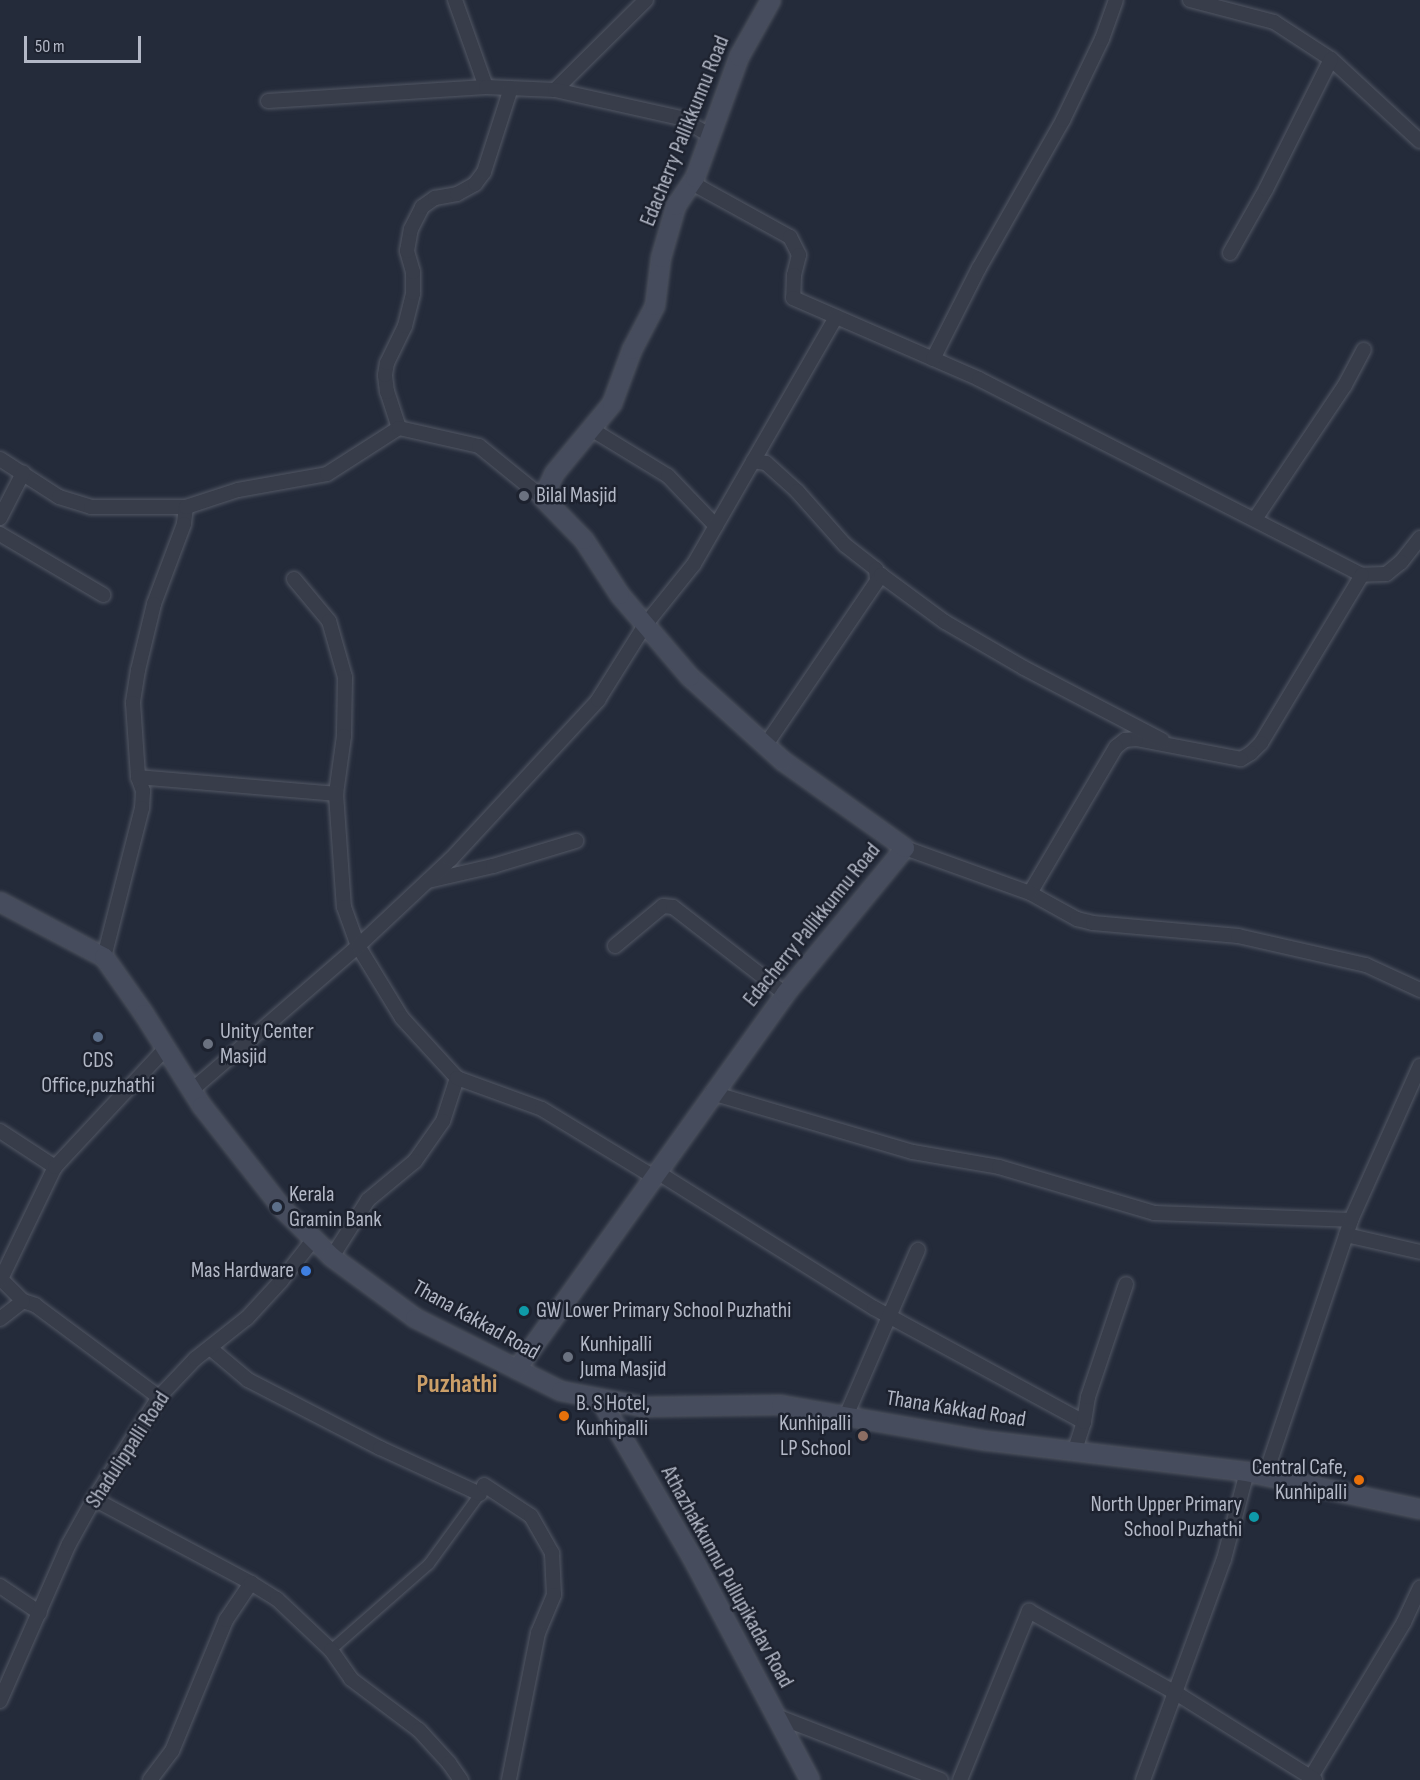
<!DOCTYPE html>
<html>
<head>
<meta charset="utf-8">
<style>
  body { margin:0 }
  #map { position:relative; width:1420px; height:1780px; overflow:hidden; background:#242b3a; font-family:"Sofia Sans Condensed",sans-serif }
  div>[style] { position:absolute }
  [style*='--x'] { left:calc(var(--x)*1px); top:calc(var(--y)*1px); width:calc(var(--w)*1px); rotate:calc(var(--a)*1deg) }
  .roads { filter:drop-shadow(0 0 2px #535865) drop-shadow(0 0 2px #535865) }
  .pedestrian>* { height:10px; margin:-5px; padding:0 5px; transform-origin:5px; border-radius:5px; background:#383d4a }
  .minor>* { height:14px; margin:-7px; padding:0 7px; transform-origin:7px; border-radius:7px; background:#383d4a }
  .secondary>* { height:18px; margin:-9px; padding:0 9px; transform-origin:9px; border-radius:9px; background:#464c5d }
  .dots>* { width:16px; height:16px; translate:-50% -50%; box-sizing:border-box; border:3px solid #1d222f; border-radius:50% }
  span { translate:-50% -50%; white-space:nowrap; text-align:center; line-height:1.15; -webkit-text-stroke:5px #1d222f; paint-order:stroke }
  .street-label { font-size:22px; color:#b3b8c6 }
  .poi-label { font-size:22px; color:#b3b8c6 }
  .left { translate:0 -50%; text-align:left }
  .right { translate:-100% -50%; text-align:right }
  .quarter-label { font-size:26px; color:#cc9f68; font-weight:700 }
  .scale { position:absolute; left:24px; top:36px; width:117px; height:27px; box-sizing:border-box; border:3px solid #b3b8c6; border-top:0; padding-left:8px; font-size:18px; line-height:21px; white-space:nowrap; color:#b3b8c6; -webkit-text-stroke:4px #1d222f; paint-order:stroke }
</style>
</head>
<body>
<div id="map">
  <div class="roads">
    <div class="pedestrian">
      <i style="--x:331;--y:1650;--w:130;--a:-41.3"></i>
      <i style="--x:429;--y:1564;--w:87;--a:-53.9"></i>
    </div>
    <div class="minor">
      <i style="--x:455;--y:0;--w:92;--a:70.4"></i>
      <i style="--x:1190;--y:0;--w:87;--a:14.7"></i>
      <i style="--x:1274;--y:22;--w:68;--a:33"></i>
      <i style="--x:1331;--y:59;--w:121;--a:42.7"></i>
      <i style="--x:555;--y:90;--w:128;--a:-44.7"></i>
      <i style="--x:268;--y:101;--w:218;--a:-3.7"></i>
      <i style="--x:486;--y:87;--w:69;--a:2.5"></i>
      <i style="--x:555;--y:90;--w:128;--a:12.6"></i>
      <i style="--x:680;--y:118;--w:34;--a:30"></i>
      <i style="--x:692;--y:183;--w:112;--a:28.9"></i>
      <i style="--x:790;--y:237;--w:20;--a:63"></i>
      <i style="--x:799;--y:255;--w:21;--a:104"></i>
      <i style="--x:794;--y:275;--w:23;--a:92"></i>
      <i style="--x:793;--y:298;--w:203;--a:23.5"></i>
      <i style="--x:979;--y:379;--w:430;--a:27.1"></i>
      <i style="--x:1230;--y:253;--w:73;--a:-60.6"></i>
      <i style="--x:1266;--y:189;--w:145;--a:-63.4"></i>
      <i style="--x:933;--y:359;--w:102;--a:-63.2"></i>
      <i style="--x:979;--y:268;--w:170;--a:-60.4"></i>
      <i style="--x:1063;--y:120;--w:90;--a:-64.3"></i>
      <i style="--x:1102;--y:39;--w:41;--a:-70.3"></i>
      <i style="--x:399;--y:428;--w:38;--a:-108"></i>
      <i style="--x:387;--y:392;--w:17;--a:-97"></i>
      <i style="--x:385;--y:375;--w:12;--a:-81"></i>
      <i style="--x:387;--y:363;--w:41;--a:-64.1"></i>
      <i style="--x:405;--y:326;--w:34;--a:-76"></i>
      <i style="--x:413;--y:293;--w:21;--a:-90"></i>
      <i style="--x:413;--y:272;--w:22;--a:-106"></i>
      <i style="--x:407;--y:251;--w:22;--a:-80"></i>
      <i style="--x:411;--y:229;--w:25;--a:-63"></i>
      <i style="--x:422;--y:207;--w:16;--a:-35"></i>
      <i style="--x:435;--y:198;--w:22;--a:-10"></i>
      <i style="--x:457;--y:194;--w:21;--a:-29"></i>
      <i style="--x:475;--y:184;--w:15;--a:-53"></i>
      <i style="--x:484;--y:172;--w:88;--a:-72.2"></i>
      <i style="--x:591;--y:429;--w:90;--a:31.4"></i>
      <i style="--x:668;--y:476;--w:69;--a:46.2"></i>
      <i style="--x:0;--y:459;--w:70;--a:32.8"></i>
      <i style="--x:59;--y:497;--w:34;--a:17"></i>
      <i style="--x:91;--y:507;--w:95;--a:0"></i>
      <i style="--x:186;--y:507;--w:17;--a:97"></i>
      <i style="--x:184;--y:524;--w:85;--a:110.6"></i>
      <i style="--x:154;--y:604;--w:68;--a:103.6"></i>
      <i style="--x:138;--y:670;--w:33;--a:99"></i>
      <i style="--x:133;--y:703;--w:74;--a:86.1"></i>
      <i style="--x:138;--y:777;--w:15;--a:70"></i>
      <i style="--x:143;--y:791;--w:17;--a:93"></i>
      <i style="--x:142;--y:808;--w:154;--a:104.3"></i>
      <i style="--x:753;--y:461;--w:13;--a:9"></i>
      <i style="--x:766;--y:463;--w:42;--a:42.1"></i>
      <i style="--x:797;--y:491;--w:72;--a:48.4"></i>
      <i style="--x:845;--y:545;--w:39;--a:38"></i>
      <i style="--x:876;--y:569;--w:11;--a:85"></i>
      <i style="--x:186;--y:507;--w:55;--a:-18.1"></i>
      <i style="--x:238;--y:490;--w:90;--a:-10.2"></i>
      <i style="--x:327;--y:474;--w:85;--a:-32.6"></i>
      <i style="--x:399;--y:428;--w:82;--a:12.7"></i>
      <i style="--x:479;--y:446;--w:82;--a:39.1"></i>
      <i style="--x:0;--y:518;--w:51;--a:-62.9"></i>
      <i style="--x:1255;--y:519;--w:161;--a:-56.1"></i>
      <i style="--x:1345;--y:385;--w:40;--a:-62"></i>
      <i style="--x:0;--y:534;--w:120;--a:30.6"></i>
      <i style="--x:1420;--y:538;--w:31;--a:128"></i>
      <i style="--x:1401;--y:562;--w:19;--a:141"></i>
      <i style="--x:1386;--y:574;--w:24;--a:178"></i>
      <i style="--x:1362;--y:575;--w:196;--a:121"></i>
      <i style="--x:1261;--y:743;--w:14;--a:135"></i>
      <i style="--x:1251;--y:753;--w:12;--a:149"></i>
      <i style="--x:1241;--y:759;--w:107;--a:-169.2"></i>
      <i style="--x:1136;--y:739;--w:11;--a:175"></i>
      <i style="--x:1125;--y:740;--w:11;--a:142"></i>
      <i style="--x:1116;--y:747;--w:169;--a:120.5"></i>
      <i style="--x:1030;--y:893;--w:54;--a:29"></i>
      <i style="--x:1077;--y:919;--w:16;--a:14"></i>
      <i style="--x:1093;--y:923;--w:146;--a:5.1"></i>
      <i style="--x:1238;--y:936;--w:131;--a:12.8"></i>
      <i style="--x:1366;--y:965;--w:60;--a:24.8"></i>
      <i style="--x:294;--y:579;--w:55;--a:50.2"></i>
      <i style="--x:329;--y:621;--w:58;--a:74.1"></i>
      <i style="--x:345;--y:677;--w:59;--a:91"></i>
      <i style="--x:344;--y:736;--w:59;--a:97.9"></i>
      <i style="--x:336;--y:794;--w:113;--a:86"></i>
      <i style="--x:344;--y:907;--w:41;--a:70.3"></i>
      <i style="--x:358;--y:946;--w:84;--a:58.6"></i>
      <i style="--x:402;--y:1018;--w:81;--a:47.5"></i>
      <i style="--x:457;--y:1078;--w:45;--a:108"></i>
      <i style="--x:443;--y:1121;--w:49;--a:125"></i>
      <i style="--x:415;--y:1161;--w:61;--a:140.3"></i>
      <i style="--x:368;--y:1200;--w:67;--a:122.3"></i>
      <i style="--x:765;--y:746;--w:207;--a:-55.8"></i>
      <i style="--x:881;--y:575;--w:79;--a:36.3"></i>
      <i style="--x:945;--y:622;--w:91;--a:30.2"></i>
      <i style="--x:1024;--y:668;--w:156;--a:27.6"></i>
      <i style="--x:138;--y:777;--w:199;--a:4.9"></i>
      <i style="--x:905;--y:848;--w:133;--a:19.8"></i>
      <i style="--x:428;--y:881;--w:67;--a:-13"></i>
      <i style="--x:493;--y:866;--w:87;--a:-16.8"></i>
      <i style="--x:615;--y:946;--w:62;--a:-39.8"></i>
      <i style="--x:663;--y:906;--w:10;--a:6"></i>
      <i style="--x:673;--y:907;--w:142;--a:37.8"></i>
      <i style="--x:457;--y:1078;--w:90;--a:20"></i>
      <i style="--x:542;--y:1109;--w:131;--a:31.3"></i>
      <i style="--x:192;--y:1090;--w:220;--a:-40.9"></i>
      <i style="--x:358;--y:946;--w:127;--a:-43.1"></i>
      <i style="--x:451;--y:859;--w:217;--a:-47.2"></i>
      <i style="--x:598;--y:700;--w:89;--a:-57.9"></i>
      <i style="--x:645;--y:625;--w:78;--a:-51.2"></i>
      <i style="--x:694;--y:564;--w:285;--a:-60.1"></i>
      <i style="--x:712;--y:1093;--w:209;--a:16.4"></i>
      <i style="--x:913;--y:1152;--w:87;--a:9.9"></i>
      <i style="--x:999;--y:1167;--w:162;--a:16.5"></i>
      <i style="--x:1154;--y:1213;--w:197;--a:2"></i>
      <i style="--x:0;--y:1131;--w:66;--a:33.2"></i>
      <i style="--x:657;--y:1172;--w:256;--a:32.1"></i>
      <i style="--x:874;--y:1308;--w:239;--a:28.5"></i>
      <i style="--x:1084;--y:1422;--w:28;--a:108"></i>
      <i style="--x:1346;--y:1235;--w:76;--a:12.9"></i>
      <i style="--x:23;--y:1301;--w:13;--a:18"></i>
      <i style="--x:35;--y:1305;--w:154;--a:36.6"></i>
      <i style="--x:0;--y:1319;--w:29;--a:-38"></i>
      <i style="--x:23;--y:1301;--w:31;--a:-135"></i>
      <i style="--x:1;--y:1279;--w:124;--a:-64.3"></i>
      <i style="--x:55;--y:1167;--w:161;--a:-47"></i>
      <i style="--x:210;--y:1348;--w:50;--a:40.1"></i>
      <i style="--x:248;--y:1380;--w:148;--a:27.3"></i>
      <i style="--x:380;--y:1448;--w:110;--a:24.7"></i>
      <i style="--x:846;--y:1416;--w:181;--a:-66.6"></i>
      <i style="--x:1084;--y:1422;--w:25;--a:-81"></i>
      <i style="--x:1088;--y:1397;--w:119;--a:-71.4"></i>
      <i style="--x:1265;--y:1476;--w:270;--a:-71.4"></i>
      <i style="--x:1351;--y:1220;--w:169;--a:-65.9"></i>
      <i style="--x:484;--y:1485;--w:56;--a:33.4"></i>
      <i style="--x:531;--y:1516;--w:43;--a:60.4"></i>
      <i style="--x:552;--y:1553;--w:42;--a:87.3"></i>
      <i style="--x:554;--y:1595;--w:41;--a:112.8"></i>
      <i style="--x:538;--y:1633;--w:150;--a:101.2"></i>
      <i style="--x:94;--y:1499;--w:178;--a:28.1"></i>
      <i style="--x:0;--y:1586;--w:48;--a:34"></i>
      <i style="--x:0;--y:1701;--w:171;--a:-66.3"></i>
      <i style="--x:69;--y:1544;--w:51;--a:-60.9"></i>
      <i style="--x:94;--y:1499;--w:121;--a:-57.5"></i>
      <i style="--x:159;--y:1397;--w:52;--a:-46.5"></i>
      <i style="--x:195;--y:1359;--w:66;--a:-38.3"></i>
      <i style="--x:247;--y:1318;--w:50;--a:-47.4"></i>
      <i style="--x:281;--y:1281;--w:52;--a:-52"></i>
      <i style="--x:774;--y:1715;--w:179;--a:21.3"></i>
      <i style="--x:1311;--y:1777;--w:181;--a:-59"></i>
      <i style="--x:1404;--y:1622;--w:38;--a:-65"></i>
      <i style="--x:150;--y:1780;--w:36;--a:-53"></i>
      <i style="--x:172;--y:1751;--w:142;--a:-67.6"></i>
      <i style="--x:226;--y:1620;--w:45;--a:-56"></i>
      <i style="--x:251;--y:1583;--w:31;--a:32"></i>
      <i style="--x:277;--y:1599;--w:74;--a:43.4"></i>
      <i style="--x:331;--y:1650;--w:35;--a:55"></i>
      <i style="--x:351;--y:1679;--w:85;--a:36.9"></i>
      <i style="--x:419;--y:1730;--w:45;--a:47.7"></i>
      <i style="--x:449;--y:1763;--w:21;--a:55"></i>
      <i style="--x:960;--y:1780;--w:183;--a:-67.8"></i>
      <i style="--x:1029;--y:1611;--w:168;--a:29.2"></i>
      <i style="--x:1176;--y:1693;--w:164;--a:32"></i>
      <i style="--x:1143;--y:1780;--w:235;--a:-69.9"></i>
      <i style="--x:1224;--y:1559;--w:90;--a:-75.2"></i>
    </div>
    <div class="secondary">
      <i style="--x:0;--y:902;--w:118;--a:27.9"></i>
      <i style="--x:104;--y:957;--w:70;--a:54.9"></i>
      <i style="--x:144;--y:1014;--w:109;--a:57.8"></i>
      <i style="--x:202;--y:1106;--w:130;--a:51.9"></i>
      <i style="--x:282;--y:1208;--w:70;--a:44.4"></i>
      <i style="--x:332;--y:1257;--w:103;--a:36.3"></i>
      <i style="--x:415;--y:1318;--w:163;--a:26.6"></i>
      <i style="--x:561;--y:1391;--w:85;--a:10.9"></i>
      <i style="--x:644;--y:1407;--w:137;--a:-0.8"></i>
      <i style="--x:781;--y:1405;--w:210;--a:9.9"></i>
      <i style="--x:988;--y:1441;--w:261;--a:6.8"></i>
      <i style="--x:1247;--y:1472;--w:177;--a:12.1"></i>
      <i style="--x:517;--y:1369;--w:461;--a:-54.4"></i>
      <i style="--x:785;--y:994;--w:189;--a:-50.6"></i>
      <i style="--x:905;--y:848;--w:150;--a:-144.5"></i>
      <i style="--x:783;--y:761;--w:125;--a:-137.9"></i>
      <i style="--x:690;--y:677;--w:108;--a:-130.5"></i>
      <i style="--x:620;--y:595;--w:66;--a:-123.2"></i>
      <i style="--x:584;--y:540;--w:59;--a:-134.3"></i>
      <i style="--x:543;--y:498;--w:26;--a:-65"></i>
      <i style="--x:554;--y:474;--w:91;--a:-50.4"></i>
      <i style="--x:612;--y:404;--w:58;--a:-69.7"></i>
      <i style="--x:632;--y:350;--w:50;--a:-62.4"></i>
      <i style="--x:655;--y:306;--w:48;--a:-82.9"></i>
      <i style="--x:661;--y:258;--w:54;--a:-73.9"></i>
      <i style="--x:676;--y:206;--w:34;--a:-56"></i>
      <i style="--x:695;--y:178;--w:129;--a:-70"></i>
      <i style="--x:739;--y:57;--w:65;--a:-60.7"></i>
      <i style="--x:600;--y:1399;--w:183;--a:59.8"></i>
      <i style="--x:692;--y:1557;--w:252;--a:62.1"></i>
    </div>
  </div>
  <div class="dots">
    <i style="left:524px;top:496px;background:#6b7280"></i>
    <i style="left:98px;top:1037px;background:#5c6f8a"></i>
    <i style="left:208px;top:1044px;background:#6b7280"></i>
    <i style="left:277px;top:1207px;background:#5c6f8a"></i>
    <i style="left:306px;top:1271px;background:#3f7fe0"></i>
    <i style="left:524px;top:1311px;background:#0f9aa8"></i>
    <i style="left:568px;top:1357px;background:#6b7280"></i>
    <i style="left:564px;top:1416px;background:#e8710a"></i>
    <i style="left:863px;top:1436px;background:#8d6e63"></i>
    <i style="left:1359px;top:1480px;background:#e8710a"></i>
    <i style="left:1254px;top:1517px;background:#0f9aa8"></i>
  </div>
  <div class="street-label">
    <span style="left:685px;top:131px;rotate:-68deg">Edacherry Pallikkunnu Road</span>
    <span style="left:812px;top:925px;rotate:-51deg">Edacherry Pallikkunnu Road</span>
    <span style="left:476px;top:1320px;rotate:29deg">Thana Kakkad Road</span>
    <span style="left:956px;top:1409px;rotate:9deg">Thana Kakkad Road</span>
    <span style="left:128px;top:1450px;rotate:-57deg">Shadulippalli Road</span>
    <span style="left:727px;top:1577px;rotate:61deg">Athazhakkunnu Pullupikadav Road</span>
  </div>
  <div class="poi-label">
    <span class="left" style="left:536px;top:496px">Bilal Masjid</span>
    <span class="left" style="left:220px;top:1044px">Unity Center<br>Masjid</span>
    <span style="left:98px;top:1073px">CDS<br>Office,puzhathi</span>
    <span class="left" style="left:289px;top:1207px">Kerala<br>Gramin Bank</span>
    <span class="right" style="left:294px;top:1271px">Mas Hardware</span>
    <span class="left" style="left:536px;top:1311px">GW Lower Primary School Puzhathi</span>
    <span class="left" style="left:580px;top:1357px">Kunhipalli<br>Juma Masjid</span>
    <span class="left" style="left:576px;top:1416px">B. S Hotel,<br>Kunhipalli</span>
    <span class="right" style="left:851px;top:1436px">Kunhipalli<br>LP School</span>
    <span class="right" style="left:1347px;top:1480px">Central Cafe,<br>Kunhipalli</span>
    <span class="right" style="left:1242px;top:1517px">North Upper Primary<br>School Puzhathi</span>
  </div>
  <div class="quarter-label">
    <span style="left:457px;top:1385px">Puzhathi</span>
  </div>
  <div class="scale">50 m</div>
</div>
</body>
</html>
